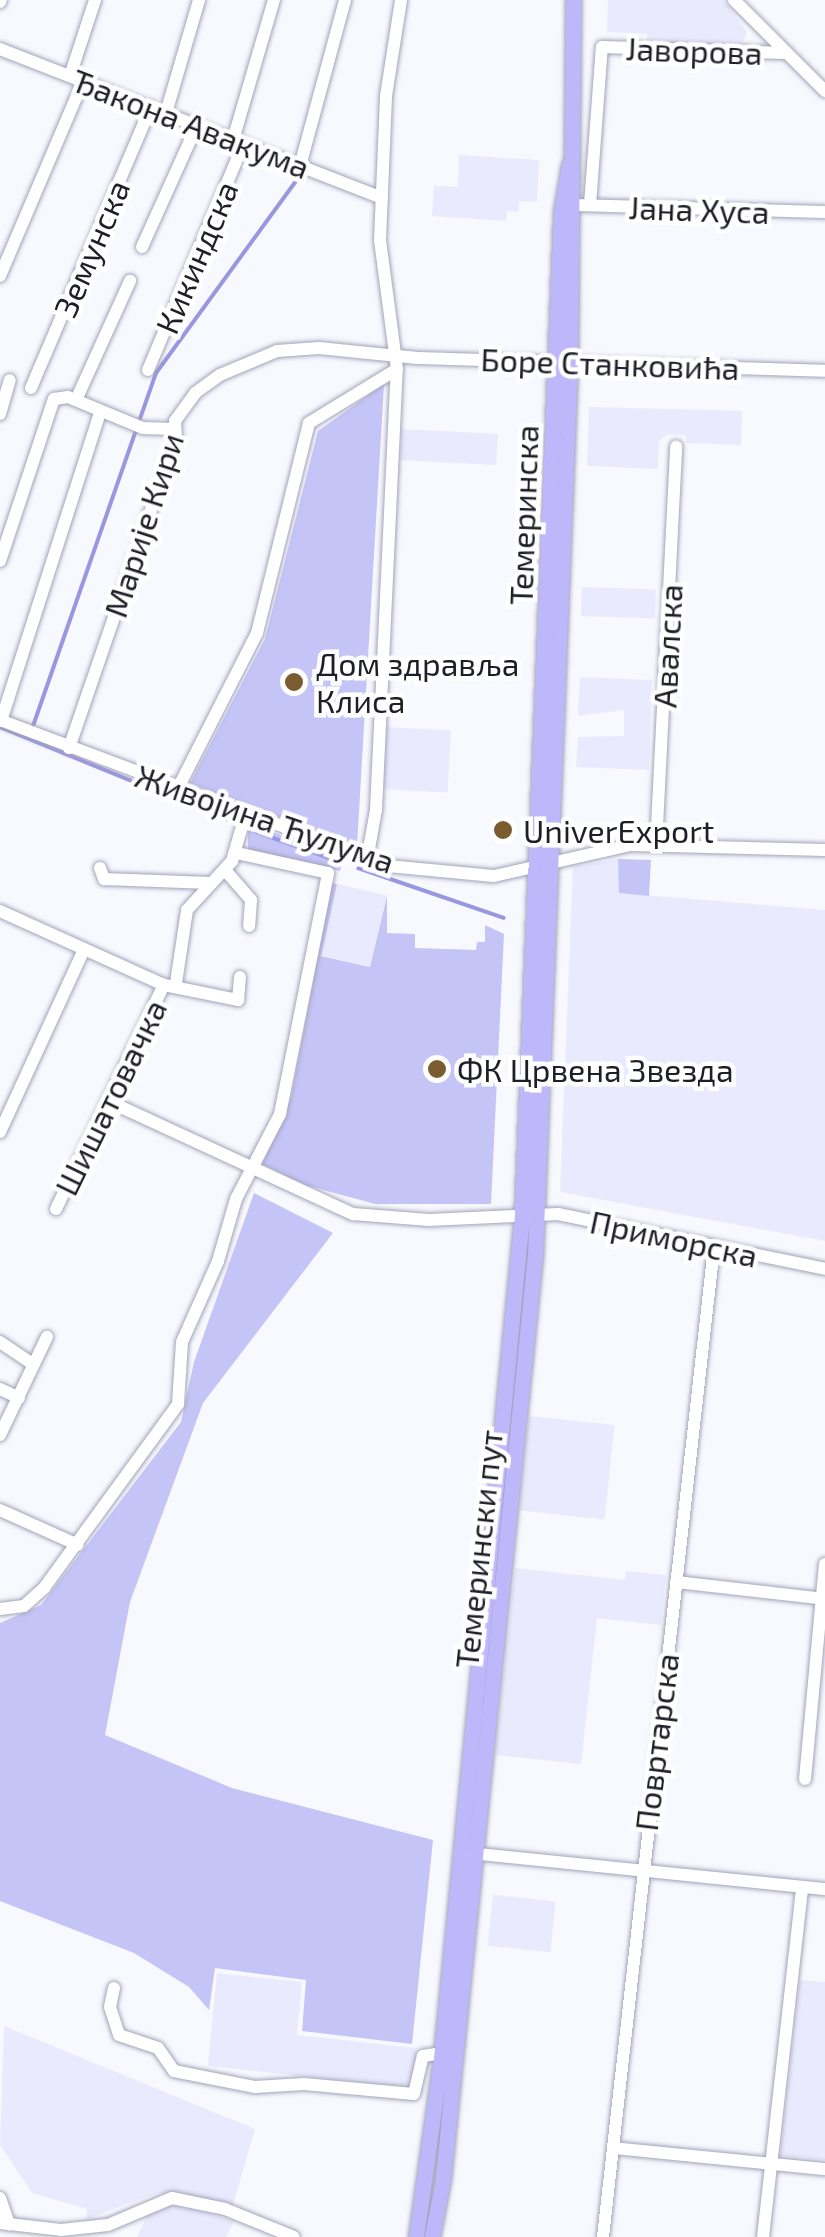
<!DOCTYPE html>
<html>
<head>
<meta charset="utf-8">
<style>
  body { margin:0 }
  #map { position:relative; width:825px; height:2237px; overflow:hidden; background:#f8f9fe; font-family:"Exo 2",sans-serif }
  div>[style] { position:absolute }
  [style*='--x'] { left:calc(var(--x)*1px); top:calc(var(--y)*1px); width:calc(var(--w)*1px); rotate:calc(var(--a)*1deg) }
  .built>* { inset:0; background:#eaeafe; transform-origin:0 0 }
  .green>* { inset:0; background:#c5c4f7 }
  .stream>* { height:4px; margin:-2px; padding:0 2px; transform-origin:2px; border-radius:2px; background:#9a97e1 }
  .roads { filter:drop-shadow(0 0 2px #a2a3ba) drop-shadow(0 0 2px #a2a3ba) }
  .minor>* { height:12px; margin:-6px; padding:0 6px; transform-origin:6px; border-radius:6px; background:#fff }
  .major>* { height:15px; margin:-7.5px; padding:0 7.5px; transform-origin:7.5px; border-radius:7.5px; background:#beb8fa }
  .dots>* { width:28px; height:28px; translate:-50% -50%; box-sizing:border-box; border:5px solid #fff; border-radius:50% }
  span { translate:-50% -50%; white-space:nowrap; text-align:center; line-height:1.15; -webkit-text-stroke:9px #fff; paint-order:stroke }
  .street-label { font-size:32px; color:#1e1e27 }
  .poi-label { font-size:32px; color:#1e1e27 }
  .left { translate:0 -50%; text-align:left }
</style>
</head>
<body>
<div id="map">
  <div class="built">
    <i style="clip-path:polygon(608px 0,724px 0,747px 32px,742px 45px,647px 43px,647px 34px,607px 32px)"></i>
    <i style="clip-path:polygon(459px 155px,539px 160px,537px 202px,519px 201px,518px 212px,507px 211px,506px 221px,432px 216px,434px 186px,458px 187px)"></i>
    <i style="clip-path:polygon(589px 407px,742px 411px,741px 445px,686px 443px,686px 435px,668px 434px,659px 441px,658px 469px,587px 466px)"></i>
    <i style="left:402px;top:429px;width:96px;height:31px;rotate:3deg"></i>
    <i style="left:582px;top:587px;width:74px;height:29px;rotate:2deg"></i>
    <i style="clip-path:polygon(580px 677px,652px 680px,649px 770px,576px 767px,578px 737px,624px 736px,624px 710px,578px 716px)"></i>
    <i style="left:384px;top:727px;width:67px;height:62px;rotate:3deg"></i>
    <i style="clip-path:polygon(618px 859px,620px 893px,825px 910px,825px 1241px,560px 1192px,573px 867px)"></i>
    <i style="left:337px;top:884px;width:51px;height:73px;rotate:13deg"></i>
    <i style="left:529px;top:1416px;width:86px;height:95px;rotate:6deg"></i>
    <i style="clip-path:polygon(515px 1568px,625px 1580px,626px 1571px,666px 1575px,661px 1625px,597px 1618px,581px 1764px,495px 1755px)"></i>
    <i style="left:493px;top:1895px;width:63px;height:51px;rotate:6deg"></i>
    <i style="clip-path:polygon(217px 1973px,302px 1982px,297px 2035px,417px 2048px,412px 2088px,208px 2066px)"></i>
    <i style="clip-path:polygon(800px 1980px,825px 1982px,825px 2160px,780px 2156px)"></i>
    <i style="clip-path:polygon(4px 2026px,255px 2129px,233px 2205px,157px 2193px,87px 2219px,87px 2209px,32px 2193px,0 2145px)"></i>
    <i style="clip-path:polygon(167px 2206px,187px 2206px,234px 2221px,226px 2237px,137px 2237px,150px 2210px)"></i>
  </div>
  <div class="green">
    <i style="clip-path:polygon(384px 384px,357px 846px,190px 783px,265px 639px,318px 431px)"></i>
    <i style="clip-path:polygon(248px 823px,343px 859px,340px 871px,248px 850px)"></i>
    <i style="clip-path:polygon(618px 859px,651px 860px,649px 896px,619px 893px)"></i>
    <i style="clip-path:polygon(332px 883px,337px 884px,321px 956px,370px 967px,387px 896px,387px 933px,415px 934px,415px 948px,476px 950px,477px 942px,485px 942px,485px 925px,504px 934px,491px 1204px,375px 1204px,305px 1185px,262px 1164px,291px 1098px)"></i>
    <i style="clip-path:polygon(254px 1193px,333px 1233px,203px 1403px,130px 1602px,105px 1735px,232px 1788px,433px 1840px,412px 2044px,302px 2031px,306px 1980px,215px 1968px,209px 2010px,189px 1987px,134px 1953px,0 1901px,0 1623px,41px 1605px,181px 1422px,194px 1362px)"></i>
  </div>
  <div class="stream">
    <i style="--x:33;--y:726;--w:374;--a:-70.8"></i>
    <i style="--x:156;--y:373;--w:241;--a:-53.9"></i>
    <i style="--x:0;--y:727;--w:156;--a:22.3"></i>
    <i style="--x:151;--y:789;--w:94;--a:21.9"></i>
    <i style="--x:251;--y:830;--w:95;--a:19.8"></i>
    <i style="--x:358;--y:868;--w:154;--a:18.9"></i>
  </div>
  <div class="roads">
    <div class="minor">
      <i style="--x:734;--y:0;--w:129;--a:45"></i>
      <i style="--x:0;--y:2;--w:2;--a:-63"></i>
      <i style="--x:0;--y:49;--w:410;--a:21.3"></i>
      <i style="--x:70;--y:76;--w:80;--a:-71.8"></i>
      <i style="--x:166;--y:113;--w:118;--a:-73.7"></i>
      <i style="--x:233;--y:140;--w:146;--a:-73.7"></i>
      <i style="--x:300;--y:166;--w:172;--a:-74.8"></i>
      <i style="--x:573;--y:205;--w:252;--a:1.6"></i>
      <i style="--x:590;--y:205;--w:158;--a:-85.7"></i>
      <i style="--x:602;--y:47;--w:184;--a:1.9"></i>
      <i style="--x:142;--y:247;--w:134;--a:-65.7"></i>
      <i style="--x:0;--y:276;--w:212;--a:-66.9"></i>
      <i style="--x:148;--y:370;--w:246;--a:-67.1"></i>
      <i style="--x:31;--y:388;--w:306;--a:-66.9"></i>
      <i style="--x:76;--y:400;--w:131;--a:-65.6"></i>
      <i style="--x:0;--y:414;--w:35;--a:-74"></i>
      <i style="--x:0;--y:561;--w:171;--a:-71.6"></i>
      <i style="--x:54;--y:399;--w:14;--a:-8"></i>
      <i style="--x:68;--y:397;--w:81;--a:22.5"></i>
      <i style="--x:143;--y:428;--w:31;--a:2"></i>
      <i style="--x:0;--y:720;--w:415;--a:20.6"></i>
      <i style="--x:388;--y:866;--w:106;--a:5.4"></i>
      <i style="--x:494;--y:876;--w:140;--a:-12.8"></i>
      <i style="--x:631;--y:845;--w:194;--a:1.5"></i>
      <i style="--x:1;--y:721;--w:324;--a:-72.2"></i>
      <i style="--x:69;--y:748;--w:328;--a:-71"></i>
      <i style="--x:176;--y:438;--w:17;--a:-93"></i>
      <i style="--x:175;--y:421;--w:34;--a:-54"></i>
      <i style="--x:195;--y:393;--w:31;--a:-36"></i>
      <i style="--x:220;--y:375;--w:62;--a:-22.8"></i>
      <i style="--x:277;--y:351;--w:42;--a:-4.1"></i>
      <i style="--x:319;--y:348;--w:99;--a:5.8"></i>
      <i style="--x:417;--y:358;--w:408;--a:1.8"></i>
      <i style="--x:177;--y:790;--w:176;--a:-63"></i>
      <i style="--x:257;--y:633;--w:216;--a:-76.1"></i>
      <i style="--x:309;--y:423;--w:103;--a:-31.5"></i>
      <i style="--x:656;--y:846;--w:400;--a:-87.1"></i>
      <i style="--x:367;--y:860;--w:51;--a:-79.8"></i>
      <i style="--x:376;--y:810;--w:441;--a:-87.3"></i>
      <i style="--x:397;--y:369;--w:130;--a:-97.5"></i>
      <i style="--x:380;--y:240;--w:144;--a:-87.6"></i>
      <i style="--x:386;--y:96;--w:97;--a:-81.1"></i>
      <i style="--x:100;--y:868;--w:12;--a:70"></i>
      <i style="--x:104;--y:879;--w:106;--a:2.2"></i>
      <i style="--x:225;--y:870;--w:40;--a:49"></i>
      <i style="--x:251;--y:900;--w:26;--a:94"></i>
      <i style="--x:0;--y:911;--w:180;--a:24.3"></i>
      <i style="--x:164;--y:985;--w:76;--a:11.5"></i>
      <i style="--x:238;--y:1000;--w:23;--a:-85"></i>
      <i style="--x:176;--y:983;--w:74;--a:-81.4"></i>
      <i style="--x:187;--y:910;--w:67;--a:-47.4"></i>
      <i style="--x:232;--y:861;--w:47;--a:-73.9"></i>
      <i style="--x:108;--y:1101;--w:270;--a:24.8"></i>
      <i style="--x:353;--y:1214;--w:76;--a:4.5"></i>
      <i style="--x:429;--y:1220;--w:129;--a:-2.7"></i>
      <i style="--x:558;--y:1214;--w:273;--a:11.6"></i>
      <i style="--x:0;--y:1132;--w:201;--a:-65.3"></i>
      <i style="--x:56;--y:1209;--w:249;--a:-64.3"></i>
      <i style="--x:0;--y:1342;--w:40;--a:34"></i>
      <i style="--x:0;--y:1389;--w:21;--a:25"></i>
      <i style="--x:0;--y:1435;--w:109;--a:-64.4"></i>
      <i style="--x:0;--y:1510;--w:85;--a:24.2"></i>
      <i style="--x:676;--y:1582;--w:150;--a:6.5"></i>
      <i style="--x:0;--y:1609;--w:24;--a:-7"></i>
      <i style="--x:24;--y:1606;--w:27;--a:-42"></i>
      <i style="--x:44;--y:1588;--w:228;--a:-53.9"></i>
      <i style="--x:178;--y:1404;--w:62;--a:-86.3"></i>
      <i style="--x:182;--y:1342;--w:89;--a:-66"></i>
      <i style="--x:218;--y:1261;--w:65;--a:-73.8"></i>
      <i style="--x:236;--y:1199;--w:96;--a:-62.6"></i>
      <i style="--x:280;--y:1114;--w:246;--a:-78.7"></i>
      <i style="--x:328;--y:873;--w:93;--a:-167.6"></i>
      <i style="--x:805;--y:1779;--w:216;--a:-84.7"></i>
      <i style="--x:469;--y:1853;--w:358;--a:5.8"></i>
      <i style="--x:114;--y:1988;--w:19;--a:102"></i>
      <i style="--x:110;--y:2007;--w:29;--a:72"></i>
      <i style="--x:119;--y:2035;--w:41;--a:18.4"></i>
      <i style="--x:158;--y:2048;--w:28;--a:55"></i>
      <i style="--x:174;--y:2071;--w:83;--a:11.2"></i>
      <i style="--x:255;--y:2087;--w:49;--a:-3.5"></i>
      <i style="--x:304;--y:2084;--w:110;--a:5.2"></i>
      <i style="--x:414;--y:2094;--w:39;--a:-77"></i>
      <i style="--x:423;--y:2056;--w:18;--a:-9"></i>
      <i style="--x:613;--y:2148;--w:213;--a:5.7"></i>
      <i style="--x:0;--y:2198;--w:28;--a:71"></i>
      <i style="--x:0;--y:2223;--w:61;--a:6.5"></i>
      <i style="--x:61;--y:2230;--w:47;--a:-6.1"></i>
      <i style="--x:108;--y:2225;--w:69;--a:-22.9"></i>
      <i style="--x:172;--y:2198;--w:54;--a:11.7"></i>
      <i style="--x:225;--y:2209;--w:74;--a:22.1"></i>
      <i style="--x:603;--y:2237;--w:996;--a:-83.6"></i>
      <i style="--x:763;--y:2237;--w:352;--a:-83.6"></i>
    </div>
    <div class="major">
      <i style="--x:416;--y:2237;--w:181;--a:-82"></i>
      <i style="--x:441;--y:2058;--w:847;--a:-84.51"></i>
      <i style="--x:522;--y:1215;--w:1003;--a:-87.77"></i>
      <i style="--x:561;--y:213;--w:49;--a:-80.5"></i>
      <i style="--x:432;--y:2237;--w:60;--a:-79.4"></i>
      <i style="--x:443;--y:2178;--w:928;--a:-84.31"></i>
      <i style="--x:535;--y:1255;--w:895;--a:-87.76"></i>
      <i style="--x:570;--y:361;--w:361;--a:-89.5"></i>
    </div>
  </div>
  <div class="dots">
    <i style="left:294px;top:682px;background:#7a5c30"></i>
    <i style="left:503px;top:830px;background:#7a5c30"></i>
    <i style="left:437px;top:1069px;background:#7a5c30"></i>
  </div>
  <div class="street-label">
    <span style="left:694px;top:50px;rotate:2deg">Јаворова</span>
    <span style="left:191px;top:123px;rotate:21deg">Ђакона Авакума</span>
    <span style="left:699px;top:209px;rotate:2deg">Јана Хуса</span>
    <span style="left:91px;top:248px;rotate:-67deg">Земунска</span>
    <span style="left:196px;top:257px;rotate:-67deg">Кикиндска</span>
    <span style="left:610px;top:363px;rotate:2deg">Боре Станковића</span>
    <span style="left:523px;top:515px;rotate:-88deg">Темеринска</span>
    <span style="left:143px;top:525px;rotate:-72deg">Марије Кири</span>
    <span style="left:667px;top:646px;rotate:-87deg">Авалска</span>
    <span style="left:265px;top:818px;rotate:19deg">Живојина Ћулума</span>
    <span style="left:110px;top:1097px;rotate:-64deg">Шишатовачка</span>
    <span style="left:674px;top:1238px;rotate:12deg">Приморска</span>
    <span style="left:478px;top:1549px;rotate:-84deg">Темерински пут</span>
    <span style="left:656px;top:1742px;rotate:-83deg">Повртарска</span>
  </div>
  <div class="poi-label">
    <span class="left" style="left:316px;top:682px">Дом здравља<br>Клиса</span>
    <span class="left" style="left:523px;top:830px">UniverExport</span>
    <span class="left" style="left:457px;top:1069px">ФК Црвена Звезда</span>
  </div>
</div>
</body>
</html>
